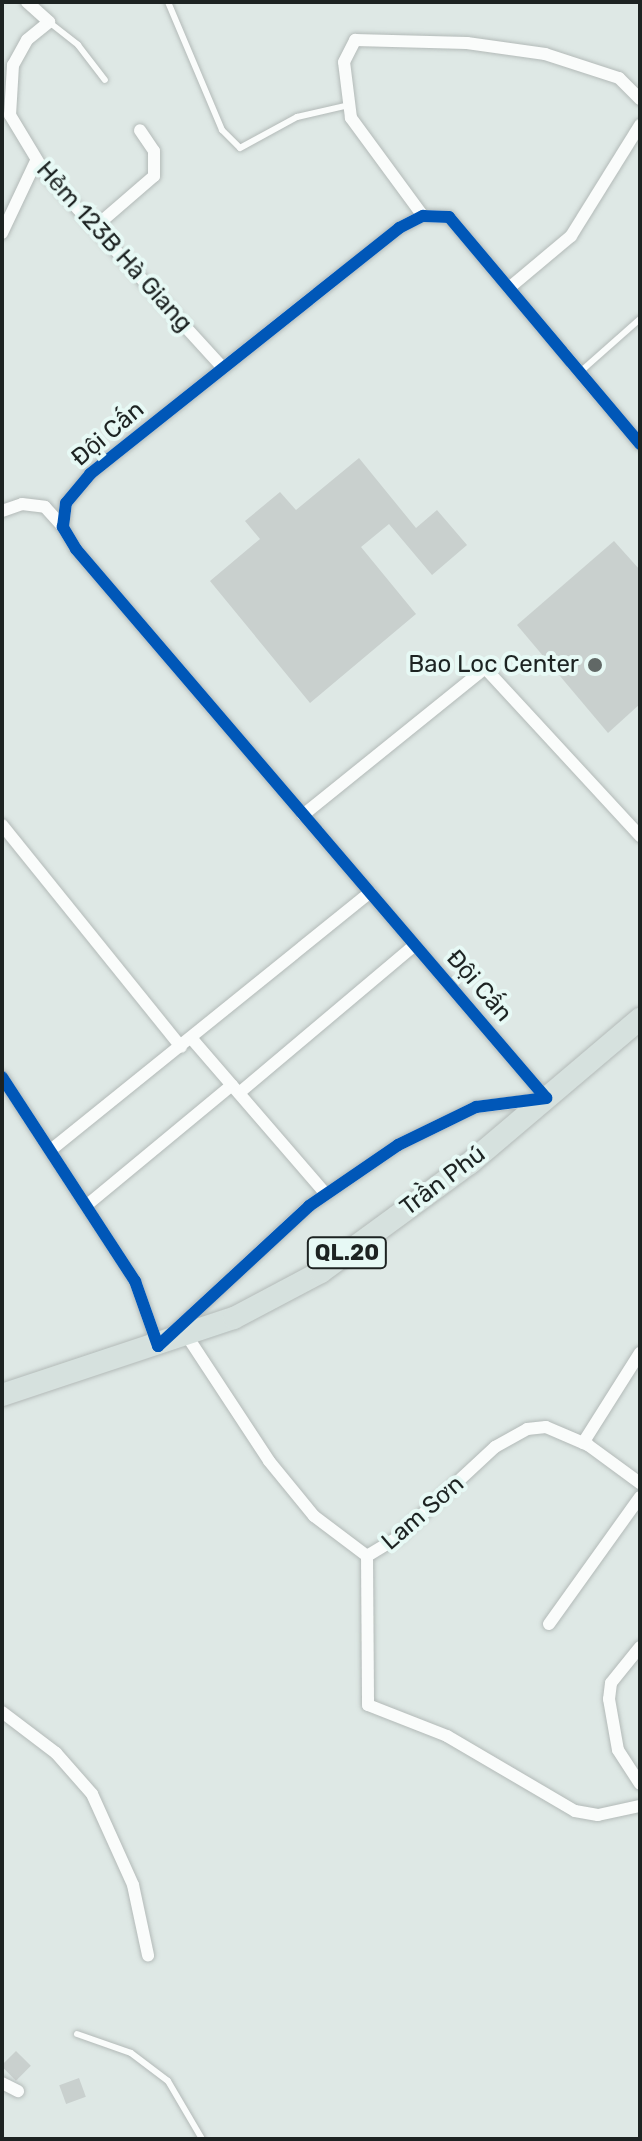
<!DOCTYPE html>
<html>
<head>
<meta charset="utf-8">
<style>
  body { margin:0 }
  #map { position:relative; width:642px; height:2141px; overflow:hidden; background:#dee8e5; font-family:Rubik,sans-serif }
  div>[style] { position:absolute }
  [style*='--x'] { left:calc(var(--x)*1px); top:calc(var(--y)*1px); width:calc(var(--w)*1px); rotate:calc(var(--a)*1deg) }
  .building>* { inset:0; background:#c9d0ce; transform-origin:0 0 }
  .roads { filter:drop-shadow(0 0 2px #b3bab8) drop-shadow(0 0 2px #b3bab8) }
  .service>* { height:6px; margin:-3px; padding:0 3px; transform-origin:3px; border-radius:3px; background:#fafcfb }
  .minor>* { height:12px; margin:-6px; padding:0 6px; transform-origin:6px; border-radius:6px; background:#fafcfb }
  .trunk>* { height:22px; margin:-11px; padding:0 11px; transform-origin:11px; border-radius:11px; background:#d6e1de }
  .cycleway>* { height:12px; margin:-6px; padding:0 6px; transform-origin:6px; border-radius:6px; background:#0057b8 }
  .dots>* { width:22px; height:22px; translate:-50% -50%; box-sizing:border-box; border:4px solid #e7f9f5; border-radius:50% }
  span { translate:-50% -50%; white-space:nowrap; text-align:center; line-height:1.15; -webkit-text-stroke:8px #e7f9f5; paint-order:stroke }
  .shield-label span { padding:2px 6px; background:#e7f9f5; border:2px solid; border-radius:6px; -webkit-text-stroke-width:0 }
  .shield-label { font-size:22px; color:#1d2322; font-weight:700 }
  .street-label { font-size:24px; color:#1d2322 }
  .poi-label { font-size:24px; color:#1d2322 }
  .right { translate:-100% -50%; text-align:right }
  .frame { position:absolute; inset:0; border:4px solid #1d2322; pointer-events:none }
</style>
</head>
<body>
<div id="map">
  <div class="building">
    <i style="clip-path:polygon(359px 458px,416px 528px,437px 510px,467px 545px,432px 575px,389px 524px,361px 547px,416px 614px,310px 703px,210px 581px,260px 539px,245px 521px,280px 492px,296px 510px)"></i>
    <i style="clip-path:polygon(614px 541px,640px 570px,640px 704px,608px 733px,517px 625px)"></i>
    <i style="left:16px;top:2051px;width:21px;height:21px;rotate:45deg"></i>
    <i style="left:79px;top:2078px;width:20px;height:21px;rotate:70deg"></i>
  </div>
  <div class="roads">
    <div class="service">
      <i style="--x:168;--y:2;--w:139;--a:67.1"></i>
      <i style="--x:222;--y:130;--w:25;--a:45"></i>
      <i style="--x:240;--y:148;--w:65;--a:-28.5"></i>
      <i style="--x:297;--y:117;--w:53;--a:-13"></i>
      <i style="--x:49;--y:22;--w:37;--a:38"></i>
      <i style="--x:78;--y:45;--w:44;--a:52.4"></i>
      <i style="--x:580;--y:372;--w:80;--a:-41.5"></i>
      <i style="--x:77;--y:2034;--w:57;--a:19.4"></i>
      <i style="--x:131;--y:2053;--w:46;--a:37.1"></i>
      <i style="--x:168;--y:2081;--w:67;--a:59.6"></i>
    </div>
    <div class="minor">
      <i style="--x:27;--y:2;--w:30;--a:42"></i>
      <i style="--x:49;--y:22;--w:28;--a:141"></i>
      <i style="--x:27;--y:40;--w:29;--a:119"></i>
      <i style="--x:13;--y:65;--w:50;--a:93.4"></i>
      <i style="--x:10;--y:115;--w:68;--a:58.9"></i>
      <i style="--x:45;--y:173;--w:264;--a:47.6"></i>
      <i style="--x:423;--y:216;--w:122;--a:-126.3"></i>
      <i style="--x:351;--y:118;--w:56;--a:-97.1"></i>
      <i style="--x:344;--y:62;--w:25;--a:-63"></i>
      <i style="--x:355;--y:40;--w:112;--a:1.5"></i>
      <i style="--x:467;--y:43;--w:79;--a:8"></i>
      <i style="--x:545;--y:54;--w:78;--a:18"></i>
      <i style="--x:619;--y:78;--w:30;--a:45"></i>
      <i style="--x:95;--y:227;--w:78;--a:-40.8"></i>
      <i style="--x:154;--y:176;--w:25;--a:-90"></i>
      <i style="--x:154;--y:151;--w:25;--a:-124"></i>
      <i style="--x:2;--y:233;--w:80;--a:-64.7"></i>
      <i style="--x:509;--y:288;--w:81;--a:-40"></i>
      <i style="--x:571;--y:236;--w:131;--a:-58.1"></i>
      <i style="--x:2;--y:511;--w:21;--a:-19"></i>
      <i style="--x:22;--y:504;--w:23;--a:7"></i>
      <i style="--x:45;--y:507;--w:27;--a:48"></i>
      <i style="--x:303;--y:815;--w:234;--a:-38.9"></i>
      <i style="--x:485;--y:668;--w:229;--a:47.3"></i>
      <i style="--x:2;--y:825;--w:285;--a:51.1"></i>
      <i style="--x:192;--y:1039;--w:205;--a:49.2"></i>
      <i style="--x:2;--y:1077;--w:244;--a:56.9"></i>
      <i style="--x:135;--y:1281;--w:69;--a:70.5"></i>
      <i style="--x:239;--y:1093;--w:230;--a:-40.1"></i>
      <i style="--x:546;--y:1098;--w:723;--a:-130.57"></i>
      <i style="--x:76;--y:549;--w:26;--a:-121"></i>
      <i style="--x:63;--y:527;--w:24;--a:-83"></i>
      <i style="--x:66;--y:503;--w:38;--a:-50"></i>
      <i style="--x:90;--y:474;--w:395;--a:-38.5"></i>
      <i style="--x:399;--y:228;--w:27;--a:-27"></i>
      <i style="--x:423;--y:216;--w:26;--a:2"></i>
      <i style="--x:449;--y:217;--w:297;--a:49.9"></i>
      <i style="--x:52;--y:1149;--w:409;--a:-38.9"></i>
      <i style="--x:87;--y:1205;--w:188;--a:-39.6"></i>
      <i style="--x:172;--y:1333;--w:187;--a:-42.8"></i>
      <i style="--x:309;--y:1206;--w:108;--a:-34.4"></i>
      <i style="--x:398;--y:1145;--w:87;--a:-26"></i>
      <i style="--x:476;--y:1107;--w:67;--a:-6.8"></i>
      <i style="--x:187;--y:1336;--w:149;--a:56.7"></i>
      <i style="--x:269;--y:1461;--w:71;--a:50.7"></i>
      <i style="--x:314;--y:1516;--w:66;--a:37"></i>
      <i style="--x:367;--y:1556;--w:35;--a:-31"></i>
      <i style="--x:397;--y:1538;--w:134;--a:-42.9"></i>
      <i style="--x:495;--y:1447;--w:37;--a:-29"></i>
      <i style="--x:527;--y:1429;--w:19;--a:-6"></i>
      <i style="--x:546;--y:1427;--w:46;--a:23.2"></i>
      <i style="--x:588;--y:1445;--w:64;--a:36.2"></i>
      <i style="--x:583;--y:1443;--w:107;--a:-57.7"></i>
      <i style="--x:367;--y:1556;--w:149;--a:89.6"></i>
      <i style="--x:368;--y:1705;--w:85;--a:21.4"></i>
      <i style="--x:447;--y:1736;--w:148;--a:30.4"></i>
      <i style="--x:575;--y:1811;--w:23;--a:10"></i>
      <i style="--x:598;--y:1815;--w:43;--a:-12.1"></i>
      <i style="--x:549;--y:1624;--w:156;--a:-54.4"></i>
      <i style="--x:640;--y:1647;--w:46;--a:128.9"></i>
      <i style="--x:611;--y:1683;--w:16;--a:97"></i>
      <i style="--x:609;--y:1699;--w:52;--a:80"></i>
      <i style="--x:618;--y:1750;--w:40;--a:57.1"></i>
      <i style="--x:2;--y:1712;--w:68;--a:37.2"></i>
      <i style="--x:56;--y:1753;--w:55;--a:48.7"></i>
      <i style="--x:92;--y:1794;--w:100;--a:65.7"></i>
      <i style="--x:133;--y:1885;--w:72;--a:77.9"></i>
      <i style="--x:2;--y:2083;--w:18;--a:27"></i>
    </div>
    <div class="trunk">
      <i style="--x:2;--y:1395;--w:244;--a:-18.4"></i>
      <i style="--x:234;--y:1318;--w:98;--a:-27.9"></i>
      <i style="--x:321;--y:1272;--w:185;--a:-36.2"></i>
      <i style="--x:470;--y:1163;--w:223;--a:-40.3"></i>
    </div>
  </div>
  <div class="cycleway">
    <i style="--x:2;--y:1077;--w:244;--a:56.9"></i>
    <i style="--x:135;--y:1281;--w:69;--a:70.5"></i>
    <i style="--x:158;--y:1346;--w:206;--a:-42.8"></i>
    <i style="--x:309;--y:1206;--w:108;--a:-34.4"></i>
    <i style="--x:398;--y:1145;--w:87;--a:-26"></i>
    <i style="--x:476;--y:1107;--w:71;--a:-7.3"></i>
    <i style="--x:546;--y:1098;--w:723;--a:-130.57"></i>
    <i style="--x:76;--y:549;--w:26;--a:-121"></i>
    <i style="--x:63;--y:527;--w:24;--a:-83"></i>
    <i style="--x:66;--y:503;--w:38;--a:-50"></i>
    <i style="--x:90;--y:474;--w:395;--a:-38.5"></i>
    <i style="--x:399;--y:228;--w:27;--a:-27"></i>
    <i style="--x:423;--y:216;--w:26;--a:2"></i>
    <i style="--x:449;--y:217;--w:297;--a:49.9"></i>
  </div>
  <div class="dots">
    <i style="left:595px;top:665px;background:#616866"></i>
  </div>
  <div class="shield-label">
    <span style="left:347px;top:1253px">QL.20</span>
  </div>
  <div class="street-label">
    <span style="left:114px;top:247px;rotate:48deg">Hẻm 123B Hà Giang</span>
    <span style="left:108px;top:434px;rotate:-40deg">Đội Cấn</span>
    <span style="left:479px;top:986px;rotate:49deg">Đội Cấn</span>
    <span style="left:443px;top:1181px;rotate:-37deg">Trần Phú</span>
    <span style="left:423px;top:1513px;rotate:-41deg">Lam Sơn</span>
  </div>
  <div class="poi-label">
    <span class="right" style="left:579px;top:665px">Bao Loc Center</span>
  </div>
  <div class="frame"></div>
</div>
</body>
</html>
